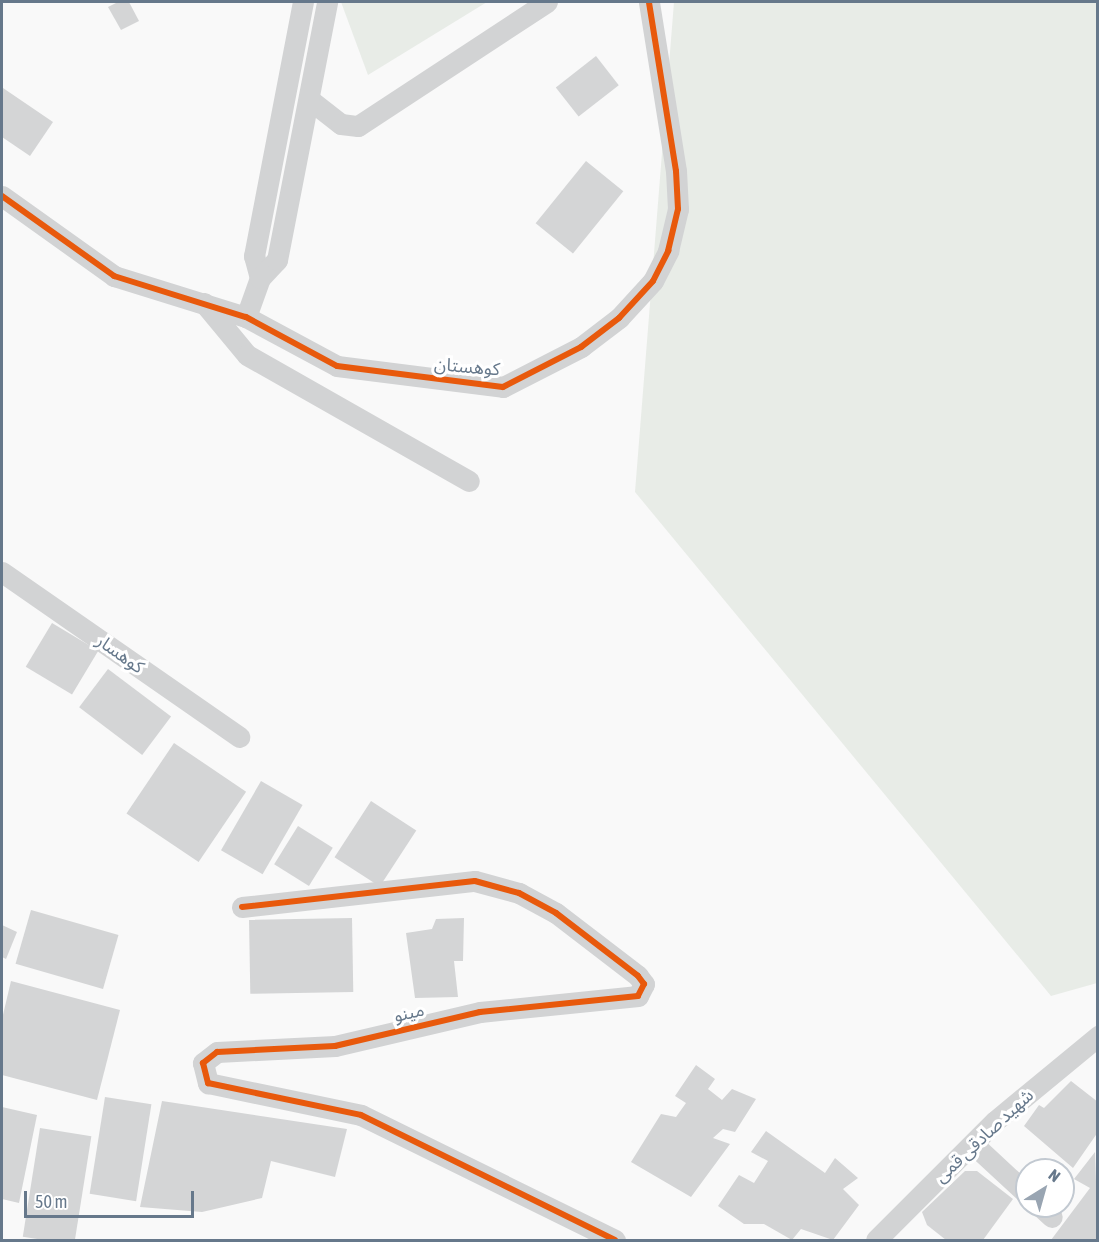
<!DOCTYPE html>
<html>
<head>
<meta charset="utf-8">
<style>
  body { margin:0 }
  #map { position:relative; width:1099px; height:1242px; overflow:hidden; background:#f9f9f9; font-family:"Asap Condensed","Noto Sans Arabic",sans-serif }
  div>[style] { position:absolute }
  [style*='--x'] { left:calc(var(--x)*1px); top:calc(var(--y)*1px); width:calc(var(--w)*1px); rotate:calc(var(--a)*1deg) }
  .green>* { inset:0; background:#e8ece7 }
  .building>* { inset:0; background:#d4d5d6; transform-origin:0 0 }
  .street>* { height:21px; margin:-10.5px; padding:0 10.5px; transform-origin:10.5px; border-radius:10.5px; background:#d2d3d4 }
  .cycleway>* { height:6px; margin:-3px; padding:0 3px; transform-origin:3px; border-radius:3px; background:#e8590c }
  span { translate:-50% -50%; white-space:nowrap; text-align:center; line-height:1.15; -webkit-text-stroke:6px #fff; paint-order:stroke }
  .street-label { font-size:18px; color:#66788b }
  .frame { position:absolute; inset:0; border:3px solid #66788b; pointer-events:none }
  .north { position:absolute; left:1015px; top:1158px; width:60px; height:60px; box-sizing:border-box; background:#fff; border:2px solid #c2c9d1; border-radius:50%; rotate:37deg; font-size:16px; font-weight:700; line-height:24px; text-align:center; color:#66788b }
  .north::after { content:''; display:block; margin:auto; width:21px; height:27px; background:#99a5b2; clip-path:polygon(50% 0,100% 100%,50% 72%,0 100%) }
  .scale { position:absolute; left:24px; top:1191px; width:170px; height:27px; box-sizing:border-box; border:3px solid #66788b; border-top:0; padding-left:8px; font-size:18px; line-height:21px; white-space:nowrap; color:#66788b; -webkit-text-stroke:4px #fff; paint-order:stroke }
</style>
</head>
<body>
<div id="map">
  <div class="green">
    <i style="clip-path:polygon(341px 2px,487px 2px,368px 75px)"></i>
    <i style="clip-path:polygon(674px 2px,1097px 2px,1097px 983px,1051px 996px,635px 492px)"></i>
  </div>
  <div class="building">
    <i style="clip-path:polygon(118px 2px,129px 2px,139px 21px,121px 30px,108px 7px)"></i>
    <i style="left:596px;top:56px;width:37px;height:51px;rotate:52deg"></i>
    <i style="clip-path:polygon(3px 88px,53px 122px,30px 156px,2px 137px)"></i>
    <i style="left:586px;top:161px;width:48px;height:80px;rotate:39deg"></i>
    <i style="left:52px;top:623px;width:54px;height:51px;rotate:31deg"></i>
    <i style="left:108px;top:669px;width:79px;height:48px;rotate:37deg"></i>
    <i style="left:174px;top:743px;width:87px;height:85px;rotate:34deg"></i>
    <i style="left:261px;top:781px;width:48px;height:80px;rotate:30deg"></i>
    <i style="left:371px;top:801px;width:54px;height:67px;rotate:33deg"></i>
    <i style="left:298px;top:826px;width:41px;height:45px;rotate:32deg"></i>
    <i style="left:31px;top:910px;width:91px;height:56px;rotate:16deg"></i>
    <i style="left:352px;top:918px;width:74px;height:103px;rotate:89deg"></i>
    <i style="clip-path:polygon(464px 918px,463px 961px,454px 961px,458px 997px,415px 998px,406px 933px,432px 929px,436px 919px)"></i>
    <i style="clip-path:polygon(2px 925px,17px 932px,6px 959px,2px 957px)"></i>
    <i style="clip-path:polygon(11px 981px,120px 1010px,97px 1100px,2px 1075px,2px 1019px)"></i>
    <i style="clip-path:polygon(696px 1065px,715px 1079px,708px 1089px,722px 1100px,732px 1089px,756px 1099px,735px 1132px,723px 1129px,713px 1138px,730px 1144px,691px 1197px,631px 1162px,661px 1114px,676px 1117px,686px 1103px,675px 1096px)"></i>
    <i style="clip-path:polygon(1071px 1081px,1098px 1102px,1098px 1132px,1073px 1168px,1024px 1126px,1039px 1105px,1044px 1108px)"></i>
    <i style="left:105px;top:1097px;width:47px;height:98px;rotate:9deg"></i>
    <i style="clip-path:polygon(162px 1101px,347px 1129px,335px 1177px,271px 1161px,262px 1198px,202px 1212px,140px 1207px)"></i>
    <i style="clip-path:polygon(2px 1107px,37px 1115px,19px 1203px,2px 1199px)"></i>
    <i style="left:40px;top:1128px;width:52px;height:110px;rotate:9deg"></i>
    <i style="clip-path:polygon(766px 1131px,825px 1173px,835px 1158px,858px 1178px,843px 1189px,859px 1205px,833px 1240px,801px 1229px,792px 1240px,764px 1224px,744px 1224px,718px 1206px,739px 1175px,754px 1183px,768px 1161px,751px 1152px)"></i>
    <i style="clip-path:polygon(1095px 1152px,1098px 1240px,1051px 1240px,1090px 1188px,1074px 1179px)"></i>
    <i style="clip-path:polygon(965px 1171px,977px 1171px,1013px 1199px,983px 1240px,946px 1240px,927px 1225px,922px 1212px)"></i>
  </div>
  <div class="street">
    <i style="--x:310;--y:100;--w:39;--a:38"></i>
    <i style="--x:341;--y:124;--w:17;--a:7"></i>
    <i style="--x:358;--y:126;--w:226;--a:-33.3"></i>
    <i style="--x:2;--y:196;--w:138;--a:35.5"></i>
    <i style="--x:114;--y:276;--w:138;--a:17.3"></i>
    <i style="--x:246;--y:317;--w:103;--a:28.3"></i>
    <i style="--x:337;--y:366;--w:167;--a:7.2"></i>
    <i style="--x:503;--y:387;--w:88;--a:-27.1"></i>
    <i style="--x:581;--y:347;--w:48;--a:-37.3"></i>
    <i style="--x:619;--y:318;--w:50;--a:-47.4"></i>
    <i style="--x:653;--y:281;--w:34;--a:-63"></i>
    <i style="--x:668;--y:251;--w:43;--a:-76.6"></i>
    <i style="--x:678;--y:209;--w:38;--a:-93"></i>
    <i style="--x:676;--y:171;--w:171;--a:-99.1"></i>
    <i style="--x:260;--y:278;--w:23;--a:-105"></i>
    <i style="--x:254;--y:256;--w:259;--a:-79.1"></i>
    <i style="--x:204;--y:303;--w:67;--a:50.4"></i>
    <i style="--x:247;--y:355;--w:255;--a:29.6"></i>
    <i style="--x:246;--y:317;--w:41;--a:-70.3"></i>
    <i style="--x:260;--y:278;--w:25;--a:-47"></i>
    <i style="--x:277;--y:260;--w:263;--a:-79"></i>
    <i style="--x:2;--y:572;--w:289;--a:34.8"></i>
    <i style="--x:242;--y:907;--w:234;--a:-6.4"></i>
    <i style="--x:475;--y:881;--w:46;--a:15.3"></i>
    <i style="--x:519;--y:893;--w:42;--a:28.4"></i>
    <i style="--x:556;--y:913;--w:103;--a:37.5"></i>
    <i style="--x:638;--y:976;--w:10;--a:53"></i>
    <i style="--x:644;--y:984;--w:13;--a:117"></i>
    <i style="--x:638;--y:996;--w:159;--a:174.2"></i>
    <i style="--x:480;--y:1012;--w:149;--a:166.8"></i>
    <i style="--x:335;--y:1046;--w:118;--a:177.1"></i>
    <i style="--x:217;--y:1052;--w:18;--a:142"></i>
    <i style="--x:203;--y:1063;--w:21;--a:76"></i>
    <i style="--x:208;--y:1083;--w:156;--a:11.8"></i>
    <i style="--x:361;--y:1115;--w:283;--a:26.2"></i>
    <i style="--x:973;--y:1144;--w:74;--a:42.8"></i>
    <i style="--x:1040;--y:1206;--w:16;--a:43"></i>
    <i style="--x:876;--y:1240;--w:168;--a:-45"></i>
    <i style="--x:995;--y:1121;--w:134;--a:-39.5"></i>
  </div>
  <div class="cycleway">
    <i style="--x:2;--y:196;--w:138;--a:35.5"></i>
    <i style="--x:114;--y:276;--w:138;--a:17.3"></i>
    <i style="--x:246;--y:317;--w:103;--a:28.3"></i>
    <i style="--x:337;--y:366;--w:167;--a:7.2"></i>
    <i style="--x:503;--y:387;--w:88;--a:-27.1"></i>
    <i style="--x:581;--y:347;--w:48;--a:-37.3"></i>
    <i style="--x:619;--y:318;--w:50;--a:-47.4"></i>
    <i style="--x:653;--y:281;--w:34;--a:-63"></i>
    <i style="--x:668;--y:251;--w:43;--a:-76.6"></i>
    <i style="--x:678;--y:209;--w:38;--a:-93"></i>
    <i style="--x:676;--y:171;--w:171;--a:-99.1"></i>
    <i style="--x:242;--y:907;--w:234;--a:-6.4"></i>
    <i style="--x:475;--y:881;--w:46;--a:15.3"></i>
    <i style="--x:519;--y:893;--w:42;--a:28.4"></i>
    <i style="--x:556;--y:913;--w:103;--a:37.5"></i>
    <i style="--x:638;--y:976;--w:10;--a:53"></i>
    <i style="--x:644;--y:984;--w:13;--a:117"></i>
    <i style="--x:638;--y:996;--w:159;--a:174.2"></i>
    <i style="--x:480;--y:1012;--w:149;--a:166.8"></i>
    <i style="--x:335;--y:1046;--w:118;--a:177.1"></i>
    <i style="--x:217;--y:1052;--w:18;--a:142"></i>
    <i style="--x:203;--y:1063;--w:21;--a:76"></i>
    <i style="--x:208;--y:1083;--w:156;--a:11.8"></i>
    <i style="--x:361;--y:1115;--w:283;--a:26.2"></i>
  </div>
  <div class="street-label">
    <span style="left:467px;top:367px;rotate:5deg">کوهستان</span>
    <span style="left:120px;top:654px;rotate:35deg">کوهسار</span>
    <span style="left:409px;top:1013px;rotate:-13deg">مینو</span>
    <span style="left:984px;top:1136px;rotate:-43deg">شهید صادقی قمی</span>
  </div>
  <div class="frame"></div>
  <div class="north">N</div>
  <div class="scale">50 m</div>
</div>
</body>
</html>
